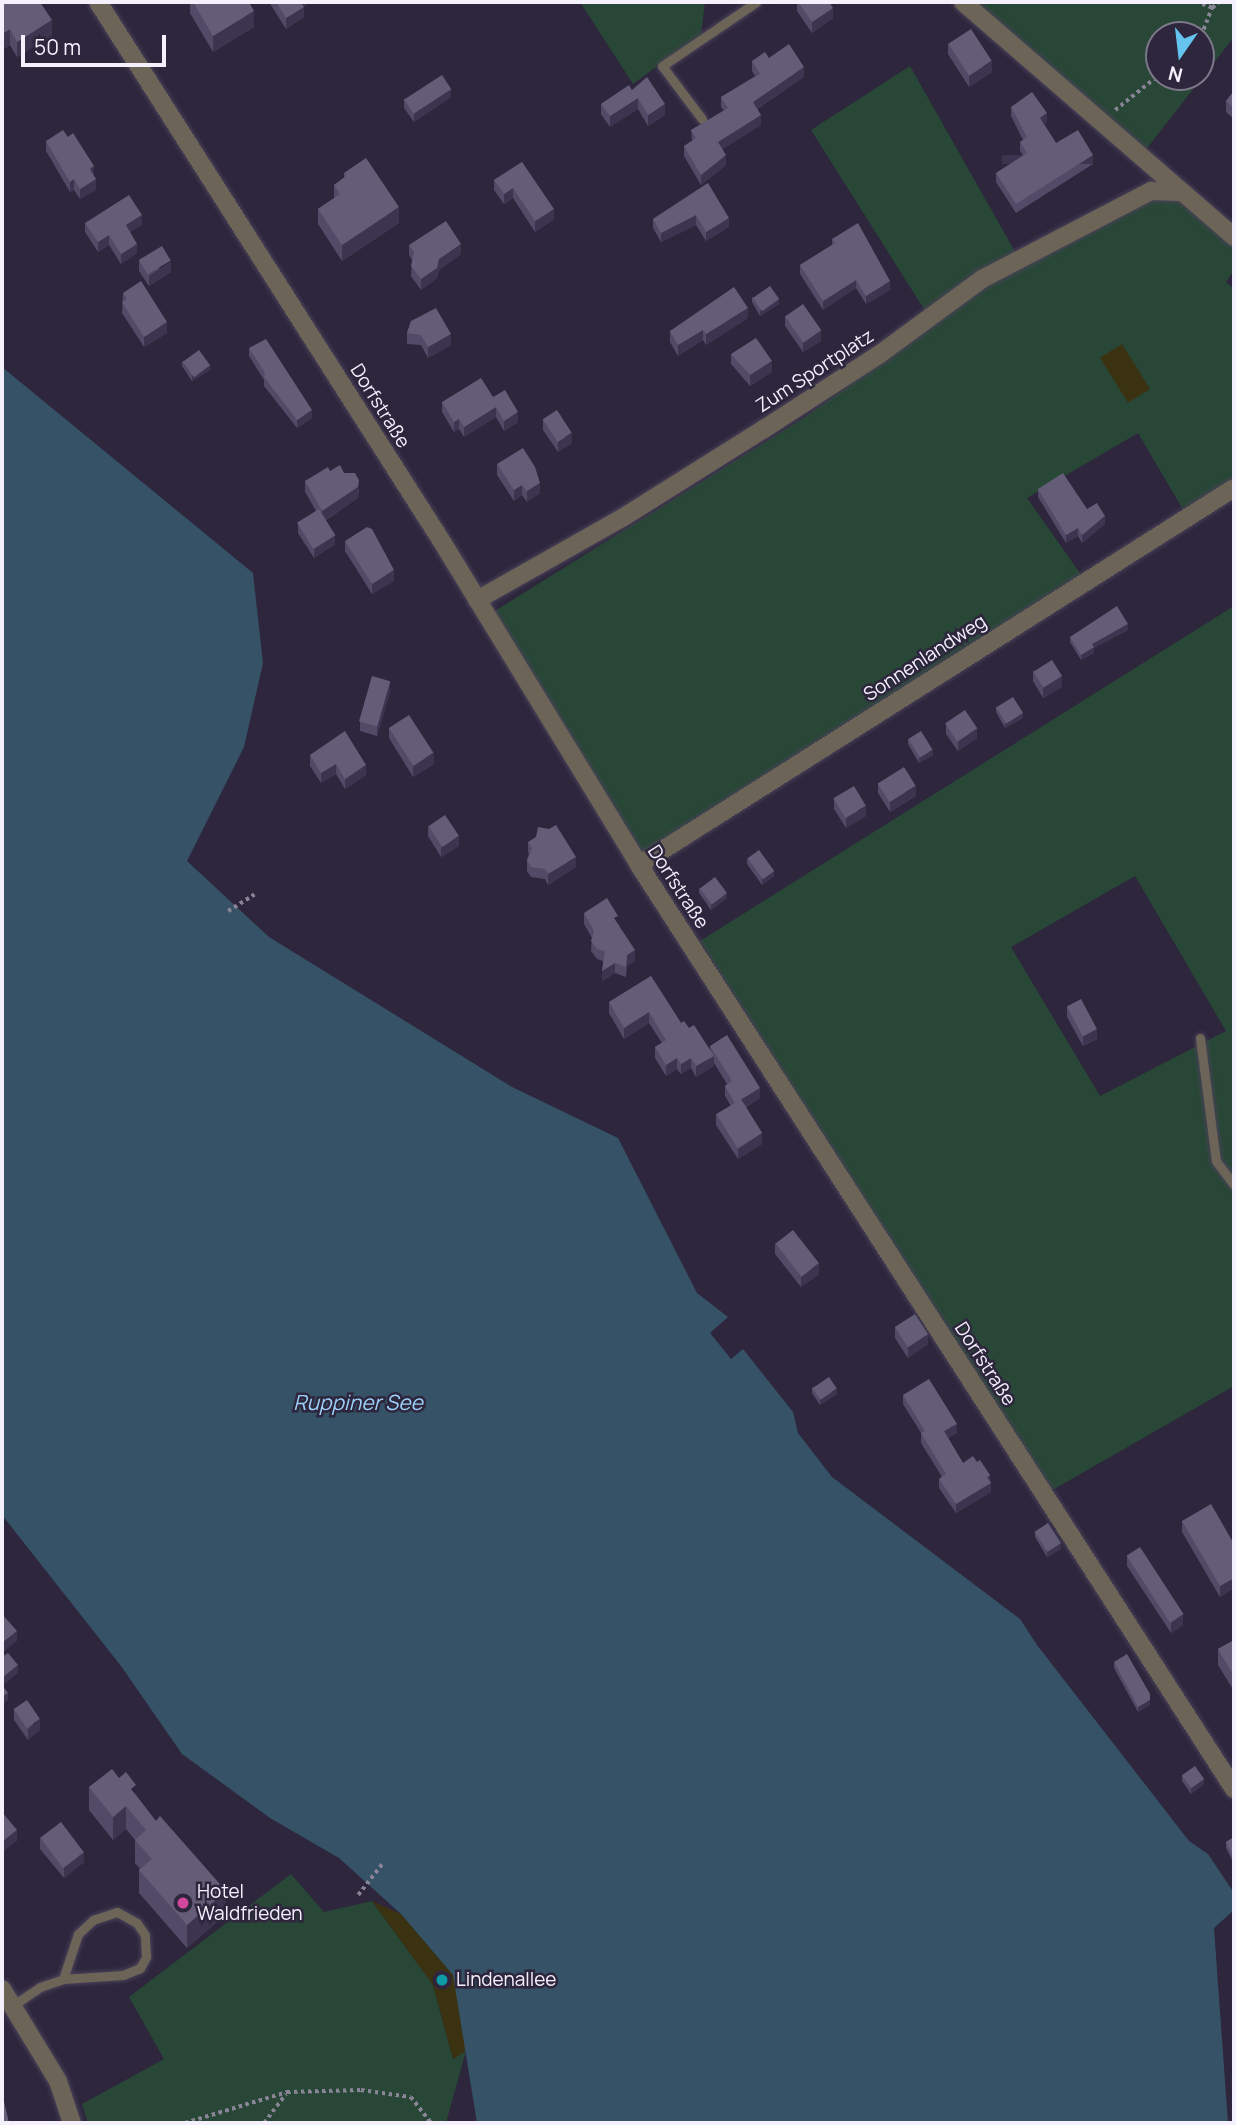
<!DOCTYPE html>
<html>
<head>
<meta charset="utf-8">
<style>
  body { margin:0 }
  #map { position:relative; width:1236px; height:2125px; overflow:hidden; background:#2d263d; font-family:Manrope,sans-serif }
  div>[style] { position:absolute }
  [style*='--x'] { left:calc(var(--x)*1px); top:calc(var(--y)*1px); width:calc(var(--w)*1px); rotate:calc(var(--a)*1deg) }
  .green>* { inset:0; background:#284736 }
  .sand>* { inset:0; background:#3a3211; transform-origin:0 0 }
  .water>* { inset:0; background:#365267 }
  .path>* { height:3.5px; margin-top:-1.75px; transform-origin:0; background:repeating-linear-gradient(90deg,#898496 0 3.5px,transparent 0 7px) }
  .roads { filter:drop-shadow(0 0 2px #494258) drop-shadow(0 0 2px #494258) }
  .service>* { height:9px; margin:-4.5px; padding:0 4.5px; transform-origin:4.5px; border-radius:4.5px; background:#6d6458 }
  .minor>* { height:18px; margin:-9px; padding:0 9px; transform-origin:9px; border-radius:9px; background:#6d6458 }
  .wall>* { inset:0; background:#524b67 }
  .shaded-wall>* { inset:0; background:#3c3550; transform-origin:0 0 }
  .building>* { inset:0; background:#645d77; transform-origin:0 0 }
  .dots>* { width:19px; height:19px; translate:-50% -50%; box-sizing:border-box; border:4px solid #2d263d; border-radius:50% }
  span { translate:-50% -50%; white-space:nowrap; text-align:center; line-height:1.15; -webkit-text-stroke:5px #2d263d; paint-order:stroke }
  .street-label { font-size:19px; color:#f4f1fd }
  .poi-label { font-size:19px; color:#f4f1fd }
  .left { translate:0 -50%; text-align:left }
  .water-label { font-size:21px; color:#9cd0f9; font-style:italic }
  .frame { position:absolute; inset:0; border:4px solid #f4f1fd; pointer-events:none }
  .north { position:absolute; left:1145px; top:21px; width:70px; height:70px; box-sizing:border-box; background:#2d263d; border:2px solid #7d778a; border-radius:50%; rotate:194deg; font-size:19px; font-weight:700; line-height:28px; text-align:center; color:#f4f1fd }
  .north::after { content:''; display:block; margin:auto; width:24px; height:32px; background:#65c4ef; clip-path:polygon(50% 0,100% 100%,50% 72%,0 100%) }
  .scale { position:absolute; left:21px; top:35px; width:145px; height:32px; box-sizing:border-box; border:4px solid #f4f1fd; border-top:0; padding-left:9px; font-size:21px; line-height:24px; white-space:nowrap; color:#f4f1fd; -webkit-text-stroke:5px #2d263d; paint-order:stroke }
</style>
</head>
<body>
<div id="map">
  <div class="green">
    <i style="clip-path:polygon(580px 2px,705px 2px,701px 34px,633px 84px)"></i>
    <i style="clip-path:polygon(evenodd,971px 2px,1234px 2px,1234px 37px,1144px 152px,971px 2px,1159px 35px,1201px 35px,1201px 77px,1159px 77px,1159px 35px)"></i>
    <i style="clip-path:polygon(910px 66px,1022px 264px,1150px 201px,1176px 199px,1234px 247px,1234px 270px,1226px 282px,1234px 289px,1234px 482px,1185px 513px,1138px 433px,1027px 498px,1082px 576px,639px 862px,490px 614px,802px 419px,934px 325px,811px 130px)"></i>
    <i style="clip-path:polygon(evenodd,1234px 606px,1234px 1386px,1049px 1492px,700px 941px,1234px 606px,1135px 876px,1226px 1031px,1100px 1096px,1011px 947px,1135px 876px)"></i>
    <i style="clip-path:polygon(291px 1874px,324px 1912px,372px 1901px,433px 1985px,453px 2059px,466px 2051px,446px 2123px,88px 2123px,82px 2104px,164px 2059px,129px 1997px)"></i>
  </div>
  <div class="sand">
    <i style="left:1122px;top:344px;width:53px;height:26px;rotate:58deg"></i>
    <i style="clip-path:polygon(372px 1901px,401px 1914px,454px 1976px,466px 2051px,453px 2059px,433px 1985px)"></i>
  </div>
  <div class="water">
    <i style="clip-path:polygon(2px 367px,253px 573px,263px 663px,244px 747px,187px 861px,269px 937px,512px 1087px,618px 1138px,697px 1293px,728px 1317px,710px 1333px,731px 1359px,743px 1349px,793px 1412px,798px 1433px,832px 1477px,1020px 1619px,1037px 1645px,1189px 1841px,1208px 1854px,1234px 1893px,1234px 1910px,1214px 1928px,1228px 2123px,477px 2123px,453px 1975px,401px 1914px,339px 1858px,270px 1818px,182px 1754px,121px 1666px,2px 1515px)"></i>
  </div>
  <div class="path">
    <i style="--x:1212;--y:8;--w:9;--a:-41"></i>
    <i style="--x:1201;--y:36;--w:30;--a:-69"></i>
    <i style="--x:1212;--y:8;--w:12;--a:-160"></i>
    <i style="--x:1115;--y:110;--w:56;--a:-38.5"></i>
    <i style="--x:228;--y:911;--w:31;--a:-32"></i>
    <i style="--x:358;--y:1895;--w:41;--a:-52"></i>
    <i style="--x:185;--y:2123;--w:107;--a:-16.9"></i>
    <i style="--x:287;--y:2092;--w:74;--a:-1.5"></i>
    <i style="--x:361;--y:2090;--w:50;--a:8"></i>
    <i style="--x:411;--y:2097;--w:33;--a:52"></i>
    <i style="--x:264;--y:2123;--w:36;--a:-53"></i>
  </div>
  <div class="roads">
    <div class="service">
      <i style="--x:702;--y:119;--w:66;--a:-127"></i>
      <i style="--x:662;--y:66;--w:114;--a:-34.2"></i>
      <i style="--x:1200;--y:1038;--w:124;--a:82.6"></i>
      <i style="--x:1216;--y:1161;--w:30;--a:53"></i>
      <i style="--x:12;--y:2006;--w:34;--a:-34"></i>
      <i style="--x:40;--y:1987;--w:24;--a:-19"></i>
      <i style="--x:63;--y:1979;--w:60;--a:-3.8"></i>
      <i style="--x:123;--y:1975;--w:18;--a:-22"></i>
      <i style="--x:140;--y:1968;--w:13;--a:-61"></i>
      <i style="--x:146;--y:1957;--w:22;--a:-93"></i>
      <i style="--x:145;--y:1935;--w:14;--a:-124"></i>
      <i style="--x:137;--y:1923;--w:23;--a:-151"></i>
      <i style="--x:117;--y:1912;--w:25;--a:162"></i>
      <i style="--x:93;--y:1920;--w:21;--a:137"></i>
      <i style="--x:78;--y:1934;--w:47;--a:108.4"></i>
    </div>
    <div class="minor">
      <i style="--x:98;--y:2;--w:644;--a:57.49"></i>
      <i style="--x:444;--y:545;--w:375;--a:58.6"></i>
      <i style="--x:639;--y:865;--w:1099;--a:57.22"></i>
      <i style="--x:963;--y:2;--w:359;--a:40.9"></i>
      <i style="--x:477;--y:600;--w:167;--a:-29.5"></i>
      <i style="--x:622;--y:518;--w:168;--a:-32.1"></i>
      <i style="--x:764;--y:429;--w:138;--a:-32.9"></i>
      <i style="--x:880;--y:354;--w:127;--a:-36.3"></i>
      <i style="--x:982;--y:279;--w:191;--a:-27.5"></i>
      <i style="--x:1151;--y:191;--w:28;--a:2"></i>
      <i style="--x:639;--y:865;--w:704;--a:-32.36"></i>
      <i style="--x:2;--y:1989;--w:108;--a:58.7"></i>
      <i style="--x:58;--y:2081;--w:44;--a:71.6"></i>
    </div>
  </div>
  <div class="wall">
    <i style="clip-path:polygon(2px 2px,52px 36px,17px 57px,10px 45px,2px 50px)"></i>
    <i style="clip-path:polygon(190px 2px,229px 2px,254px 27px,213px 52px,190px 13px)"></i>
    <i style="clip-path:polygon(269px 2px,307px 2px,307px 4px,303px 7px,304px 17px,286px 29px)"></i>
    <i style="clip-path:polygon(797px 2px,829px 2px,833px 18px,812px 33px,797px 11px)"></i>
    <i style="clip-path:polygon(948px 44px,992px 72px,969px 87px,948px 54px)"></i>
    <i style="clip-path:polygon(769px 58px,804px 77px,757px 109px,761px 125px,722px 149px,726px 165px,701px 185px,684px 156px,684px 146px,692px 141px,691px 130px,724px 111px,721px 107px,721px 97px,755px 76px,752px 71px,752px 61px)"></i>
    <i style="clip-path:polygon(632px 90px,665px 115px,648px 126px,638px 109px,610px 127px,601px 114px,601px 104px)"></i>
    <i style="clip-path:polygon(1234px 91px,1234px 119px,1226px 112px,1226px 101px)"></i>
    <i style="clip-path:polygon(451px 97px,414px 122px,404px 108px,404px 99px)"></i>
    <i style="clip-path:polygon(1011px 107px,1047px 122px,1044px 124px,1056px 143px,1093px 164px,1016px 213px,996px 182px,996px 173px,1023px 156px,1020px 151px,1020px 142px,1023px 140px,1011px 116px)"></i>
    <i style="clip-path:polygon(46px 141px,94px 177px,96px 190px,80px 199px,74px 190px,70px 192px,46px 151px)"></i>
    <i style="clip-path:polygon(522px 162px,554px 219px,535px 232px,513px 198px,504px 204px,494px 190px,494px 180px)"></i>
    <i style="clip-path:polygon(344px 173px,399px 223px,342px 261px,318px 224px,318px 209px,334px 198px,334px 185px,344px 178px)"></i>
    <i style="clip-path:polygon(708px 183px,729px 227px,706px 241px,696px 225px,661px 242px,653px 228px,653px 219px)"></i>
    <i style="clip-path:polygon(85px 223px,142px 225px,130px 232px,137px 253px,121px 264px,109px 245px,98px 252px,85px 232px)"></i>
    <i style="clip-path:polygon(832px 239px,890px 290px,866px 304px,856px 288px,823px 310px,800px 274px,800px 265px,832px 245px)"></i>
    <i style="clip-path:polygon(409px 245px,461px 254px,439px 270px,437px 278px,421px 290px,411px 276px,412px 260px,409px 255px)"></i>
    <i style="clip-path:polygon(139px 261px,171px 272px,149px 286px,139px 271px)"></i>
    <i style="clip-path:polygon(123px 293px,167px 333px,144px 347px,122px 313px)"></i>
    <i style="clip-path:polygon(752px 297px,779px 304px,760px 316px,752px 302px)"></i>
    <i style="clip-path:polygon(785px 316px,821px 341px,803px 352px,785px 326px)"></i>
    <i style="clip-path:polygon(748px 318px,706px 345px,703px 340px,678px 356px,670px 342px,670px 331px)"></i>
    <i style="clip-path:polygon(411px 321px,451px 345px,428px 358px,421px 345px,407px 344px,407px 333px)"></i>
    <i style="clip-path:polygon(249px 348px,312px 418px,297px 428px,264px 386px,264px 380px,249px 356px)"></i>
    <i style="clip-path:polygon(731px 354px,772px 372px,750px 386px,731px 364px)"></i>
    <i style="clip-path:polygon(182px 361px,210px 370px,192px 381px,182px 366px)"></i>
    <i style="clip-path:polygon(493px 397px,518px 422px,504px 431px,496px 417px,464px 437px,459px 429px,454px 432px,442px 412px,442px 402px)"></i>
    <i style="clip-path:polygon(543px 419px,572px 443px,558px 452px,543px 430px)"></i>
    <i style="clip-path:polygon(497px 464px,540px 493px,527px 502px,522px 495px,514px 501px,497px 475px)"></i>
    <i style="clip-path:polygon(330px 471px,344px 473px,359px 490px,358px 498px,326px 520px,335px 544px,314px 558px,298px 533px,298px 524px,316px 511px,305px 492px,305px 481px)"></i>
    <i style="clip-path:polygon(1038px 489px,1105px 524px,1082px 543px,1078px 536px,1066px 543px,1038px 497px)"></i>
    <i style="clip-path:polygon(345px 541px,394px 581px,372px 594px,345px 551px)"></i>
    <i style="clip-path:polygon(1128px 630px,1094px 648px,1094px 653px,1081px 660px,1070px 642px,1070px 637px)"></i>
    <i style="clip-path:polygon(1033px 671px,1062px 687px,1043px 698px,1033px 681px)"></i>
    <i style="clip-path:polygon(390px 692px,377px 736px,360px 731px,360px 721px)"></i>
    <i style="clip-path:polygon(996px 707px,1023px 718px,1005px 728px,996px 712px)"></i>
    <i style="clip-path:polygon(946px 724px,977px 738px,958px 751px,946px 734px)"></i>
    <i style="clip-path:polygon(389px 728px,434px 764px,413px 777px,389px 738px)"></i>
    <i style="clip-path:polygon(908px 739px,933px 755px,919px 763px,908px 744px)"></i>
    <i style="clip-path:polygon(310px 755px,366px 775px,345px 789px,336px 774px,321px 783px,310px 766px)"></i>
    <i style="clip-path:polygon(878px 783px,916px 796px,890px 812px,878px 793px)"></i>
    <i style="clip-path:polygon(834px 799px,866px 816px,846px 828px,834px 809px)"></i>
    <i style="clip-path:polygon(428px 826px,459px 846px,441px 857px,428px 836px)"></i>
    <i style="clip-path:polygon(528px 842px,576px 867px,548px 885px,545px 879px,531px 877px,527px 871px,527px 860px,529px 854px,528px 852px)"></i>
    <i style="clip-path:polygon(747px 858px,774px 876px,762px 885px,747px 864px)"></i>
    <i style="clip-path:polygon(699px 888px,727px 898px,711px 910px,699px 893px)"></i>
    <i style="clip-path:polygon(584px 913px,618px 924px,635px 961px,627px 966px,626px 977px,615px 973px,602px 981px,603px 961px,597px 959px,591px 951px,592px 938px,584px 924px)"></i>
    <i style="clip-path:polygon(651px 976px,681px 1023px,689px 1028px,710px 1050px,710px 1046px,760px 1098px,746px 1107px,762px 1144px,738px 1159px,716px 1125px,716px 1114px,731px 1106px,725px 1096px,725px 1086px,727px 1084px,714px 1063px,714px 1066px,696px 1077px,691px 1068px,681px 1074px,677px 1069px,666px 1076px,655px 1058px,655px 1047px,662px 1043px,649px 1023px,624px 1039px,609px 1013px,609px 1002px)"></i>
    <i style="clip-path:polygon(1067px 1007px,1097px 1039px,1083px 1046px,1067px 1017px)"></i>
    <i style="clip-path:polygon(775px 1243px,819px 1274px,801px 1287px,775px 1254px)"></i>
    <i style="clip-path:polygon(895px 1327px,928px 1344px,908px 1358px,895px 1338px)"></i>
    <i style="clip-path:polygon(812px 1387px,837px 1394px,820px 1405px,812px 1393px)"></i>
    <i style="clip-path:polygon(903px 1395px,957px 1433px,948px 1438px,963px 1463px,977px 1462px,990px 1475px,991px 1492px,956px 1513px,939px 1488px,939px 1479px,942px 1477px,921px 1443px,921px 1433px,903px 1404px)"></i>
    <i style="clip-path:polygon(1182px 1521px,1234px 1544px,1234px 1588px,1220px 1597px,1182px 1532px)"></i>
    <i style="clip-path:polygon(1035px 1532px,1061px 1549px,1047px 1557px,1035px 1537px)"></i>
    <i style="clip-path:polygon(1127px 1556px,1183px 1625px,1171px 1633px,1127px 1566px)"></i>
    <i style="clip-path:polygon(1234px 1640px,1234px 1691px,1218px 1665px,1218px 1649px)"></i>
    <i style="clip-path:polygon(1114px 1662px,1150px 1705px,1138px 1712px,1114px 1668px)"></i>
    <i style="clip-path:polygon(14px 1709px,40px 1730px,28px 1740px,14px 1720px)"></i>
    <i style="clip-path:polygon(1182px 1775px,1204px 1784px,1191px 1794px,1182px 1781px)"></i>
    <i style="clip-path:polygon(119px 1778px,136px 1795px,226px 1914px,187px 1948px,139px 1893px,139px 1870px,140px 1869px,135px 1863px,135px 1840px,126px 1829px,113px 1840px,89px 1810px,89px 1787px)"></i>
    <i style="clip-path:polygon(1234px 1837px,1234px 1864px,1226px 1848px,1226px 1842px)"></i>
    <i style="clip-path:polygon(40px 1838px,84px 1862px,64px 1878px,40px 1849px)"></i>
  </div>
  <div class="shaded-wall">
    <i style="clip-path:polygon(299px 2px,307px 2px,307px 4px,299px 9px)"></i>
    <i style="clip-path:polygon(304px 7px,304px 17px,286px 29px,286px 18px)"></i>
    <i style="clip-path:polygon(833px 8px,833px 18px,812px 33px,812px 22px)"></i>
    <i style="clip-path:polygon(254px 11px,254px 27px,213px 52px,213px 36px)"></i>
    <i style="clip-path:polygon(52px 20px,52px 36px,17px 57px,17px 42px)"></i>
    <i style="clip-path:polygon(10px 29px,10px 45px,2px 50px,2px 34px)"></i>
    <i style="clip-path:polygon(992px 61px,992px 72px,969px 87px,969px 76px)"></i>
    <i style="clip-path:polygon(804px 67px,804px 77px,753px 111px,753px 102px)"></i>
    <i style="clip-path:polygon(451px 89px,451px 97px,414px 122px,414px 113px)"></i>
    <i style="clip-path:polygon(638px 98px,638px 109px,610px 127px,610px 116px)"></i>
    <i style="clip-path:polygon(665px 104px,665px 115px,648px 126px,648px 115px)"></i>
    <i style="clip-path:polygon(1047px 113px,1047px 122px,1040px 127px,1040px 118px)"></i>
    <i style="clip-path:polygon(761px 115px,761px 125px,718px 151px,718px 142px)"></i>
    <i style="clip-path:polygon(726px 155px,726px 165px,701px 185px,701px 175px)"></i>
    <i style="left:1093px;top:155px;width:9px;height:91px;rotate:90deg"></i>
    <i style="clip-path:polygon(94px 166px,94px 177px,90px 169px)"></i>
    <i style="clip-path:polygon(74px 179px,74px 190px,70px 192px,70px 182px)"></i>
    <i style="clip-path:polygon(96px 179px,96px 190px,80px 199px,80px 189px)"></i>
    <i style="clip-path:polygon(513px 188px,513px 198px,504px 204px,504px 194px)"></i>
    <i style="clip-path:polygon(399px 207px,399px 223px,342px 261px,342px 245px)"></i>
    <i style="clip-path:polygon(554px 209px,554px 219px,535px 232px,535px 221px)"></i>
    <i style="clip-path:polygon(142px 215px,142px 225px,126px 235px,126px 225px)"></i>
    <i style="clip-path:polygon(696px 215px,696px 225px,661px 242px,661px 233px)"></i>
    <i style="clip-path:polygon(729px 218px,729px 227px,706px 241px,706px 232px)"></i>
    <i style="clip-path:polygon(109px 235px,109px 245px,98px 252px,98px 242px)"></i>
    <i style="clip-path:polygon(137px 244px,137px 253px,121px 264px,121px 254px)"></i>
    <i style="clip-path:polygon(461px 244px,461px 254px,439px 270px,437px 278px,421px 290px,421px 279px,439px 259px)"></i>
    <i style="clip-path:polygon(171px 261px,171px 272px,149px 286px,149px 276px)"></i>
    <i style="clip-path:polygon(856px 280px,856px 288px,823px 310px,823px 301px)"></i>
    <i style="clip-path:polygon(890px 281px,890px 290px,866px 304px,866px 296px)"></i>
    <i style="clip-path:polygon(779px 299px,779px 304px,760px 316px,760px 311px)"></i>
    <i style="clip-path:polygon(748px 308px,748px 318px,706px 345px,706px 334px)"></i>
    <i style="clip-path:polygon(167px 322px,167px 333px,144px 347px,144px 337px)"></i>
    <i style="clip-path:polygon(703px 330px,703px 340px,678px 356px,678px 345px)"></i>
    <i style="clip-path:polygon(821px 330px,821px 341px,803px 352px,803px 342px)"></i>
    <i style="clip-path:polygon(451px 334px,451px 345px,428px 358px,428px 347px)"></i>
    <i style="clip-path:polygon(772px 361px,772px 372px,750px 386px,750px 375px)"></i>
    <i style="clip-path:polygon(210px 365px,210px 370px,192px 381px,192px 376px)"></i>
    <i style="clip-path:polygon(496px 407px,496px 417px,464px 437px,464px 427px)"></i>
    <i style="clip-path:polygon(312px 410px,312px 418px,297px 428px,297px 420px)"></i>
    <i style="clip-path:polygon(518px 412px,518px 422px,504px 431px,504px 421px)"></i>
    <i style="clip-path:polygon(459px 419px,459px 429px,454px 432px,454px 422px)"></i>
    <i style="clip-path:polygon(572px 433px,572px 443px,558px 452px,558px 442px)"></i>
    <i style="clip-path:polygon(359px 480px,358px 498px,322px 522px,322px 511px)"></i>
    <i style="clip-path:polygon(540px 483px,540px 493px,527px 502px,527px 491px)"></i>
    <i style="clip-path:polygon(522px 485px,522px 495px,514px 501px,514px 490px)"></i>
    <i style="clip-path:polygon(1105px 516px,1105px 524px,1082px 543px,1082px 535px)"></i>
    <i style="clip-path:polygon(1078px 528px,1078px 536px,1066px 543px,1066px 535px)"></i>
    <i style="clip-path:polygon(335px 535px,335px 544px,314px 558px,314px 549px)"></i>
    <i style="clip-path:polygon(394px 570px,394px 581px,372px 594px,372px 584px)"></i>
    <i style="clip-path:polygon(1128px 624px,1128px 630px,1094px 648px,1094px 653px,1081px 660px,1081px 655px,1092px 644px)"></i>
    <i style="clip-path:polygon(1062px 676px,1062px 687px,1043px 698px,1043px 687px)"></i>
    <i style="clip-path:polygon(390px 681px,390px 692px,377px 736px,377px 726px)"></i>
    <i style="clip-path:polygon(1023px 713px,1023px 718px,1005px 728px,1005px 723px)"></i>
    <i style="clip-path:polygon(977px 728px,977px 738px,958px 751px,958px 741px)"></i>
    <i style="clip-path:polygon(933px 750px,933px 755px,919px 763px,919px 758px)"></i>
    <i style="clip-path:polygon(434px 753px,434px 764px,413px 777px,413px 766px)"></i>
    <i style="clip-path:polygon(336px 764px,336px 774px,321px 783px,321px 773px)"></i>
    <i style="clip-path:polygon(366px 765px,366px 775px,345px 789px,345px 779px)"></i>
    <i style="clip-path:polygon(916px 786px,916px 796px,890px 812px,890px 802px)"></i>
    <i style="clip-path:polygon(866px 806px,866px 816px,846px 828px,846px 818px)"></i>
    <i style="clip-path:polygon(459px 836px,459px 846px,441px 857px,441px 847px)"></i>
    <i style="clip-path:polygon(576px 857px,576px 867px,548px 885px,548px 874px)"></i>
    <i style="clip-path:polygon(774px 871px,774px 876px,762px 885px,762px 879px)"></i>
    <i style="clip-path:polygon(727px 893px,727px 898px,711px 910px,711px 904px)"></i>
    <i style="clip-path:polygon(635px 950px,635px 961px,627px 966px,626px 977px,627px 955px)"></i>
    <i style="clip-path:polygon(615px 963px,615px 973px,602px 981px,602px 971px)"></i>
    <i style="clip-path:polygon(649px 1012px,649px 1023px,624px 1039px,624px 1028px)"></i>
    <i style="clip-path:polygon(1097px 1029px,1097px 1039px,1083px 1046px,1083px 1036px)"></i>
    <i style="clip-path:polygon(714px 1056px,714px 1066px,696px 1077px,696px 1066px)"></i>
    <i style="clip-path:polygon(677px 1058px,677px 1069px,666px 1076px,666px 1065px)"></i>
    <i style="clip-path:polygon(691px 1058px,691px 1068px,681px 1074px,681px 1064px)"></i>
    <i style="clip-path:polygon(760px 1088px,760px 1098px,735px 1113px,735px 1103px)"></i>
    <i style="clip-path:polygon(762px 1133px,762px 1144px,738px 1159px,738px 1149px)"></i>
    <i style="clip-path:polygon(819px 1263px,819px 1274px,801px 1287px,801px 1277px)"></i>
    <i style="clip-path:polygon(928px 1334px,928px 1344px,908px 1358px,908px 1347px)"></i>
    <i style="clip-path:polygon(837px 1389px,837px 1394px,820px 1405px,820px 1400px)"></i>
    <i style="clip-path:polygon(957px 1424px,957px 1433px,944px 1440px,944px 1431px)"></i>
    <i style="clip-path:polygon(990px 1475px,991px 1492px,956px 1513px,956px 1504px)"></i>
    <i style="clip-path:polygon(1061px 1543px,1061px 1549px,1047px 1557px,1047px 1551px)"></i>
    <i style="clip-path:polygon(1234px 1578px,1234px 1588px,1220px 1597px,1220px 1586px)"></i>
    <i style="clip-path:polygon(1183px 1614px,1183px 1625px,1171px 1633px,1171px 1623px)"></i>
    <i style="clip-path:polygon(17px 1631px,17px 1641px,2px 1653px,2px 1643px)"></i>
    <i style="clip-path:polygon(18px 1665px,18px 1673px,2px 1686px,2px 1678px)"></i>
    <i style="clip-path:polygon(8px 1693px,8px 1700px,2px 1705px,2px 1697px)"></i>
    <i style="clip-path:polygon(1150px 1700px,1150px 1705px,1138px 1712px,1138px 1707px)"></i>
    <i style="clip-path:polygon(40px 1719px,40px 1730px,28px 1740px,28px 1729px)"></i>
    <i style="clip-path:polygon(1204px 1779px,1204px 1784px,1191px 1794px,1191px 1788px)"></i>
    <i style="clip-path:polygon(126px 1806px,126px 1829px,113px 1840px,113px 1817px)"></i>
    <i style="clip-path:polygon(17px 1830px,17px 1841px,2px 1852px,2px 1842px)"></i>
    <i style="clip-path:polygon(84px 1852px,84px 1862px,64px 1878px,64px 1868px)"></i>
    <i style="clip-path:polygon(226px 1891px,226px 1914px,187px 1948px,187px 1925px)"></i>
  </div>
  <div class="building">
    <i style="clip-path:polygon(2px 2px,40px 2px,52px 20px,17px 42px,10px 29px,2px 34px)"></i>
    <i style="clip-path:polygon(193px 2px,229px 2px,229px 3px,231px 2px,249px 2px,254px 11px,213px 36px)"></i>
    <i style="clip-path:polygon(276px 2px,300px 2px,304px 7px,286px 18px)"></i>
    <i style="clip-path:polygon(798px 2px,829px 2px,833px 8px,812px 22px)"></i>
    <i style="left:971px;top:29px;width:38px;height:27px;rotate:57deg"></i>
    <i style="clip-path:polygon(789px 44px,804px 67px,753px 102px,761px 115px,718px 142px,726px 155px,701px 175px,684px 146px,696px 138px,691px 130px,728px 108px,721px 97px,760px 74px,752px 61px,765px 52px,769px 58px)"></i>
    <i style="left:442px;top:75px;width:17px;height:45px;rotate:57deg"></i>
    <i style="clip-path:polygon(647px 77px,665px 104px,648px 115px,638px 98px,610px 116px,601px 104px,629px 85px,632px 90px)"></i>
    <i style="clip-path:polygon(1234px 91px,1234px 108px,1226px 101px)"></i>
    <i style="clip-path:polygon(1032px 92px,1047px 113px,1040px 118px,1056px 143px,1078px 130px,1093px 155px,1016px 204px,996px 173px,1027px 153px,1020px 142px,1027px 137px,1011px 107px)"></i>
    <i style="clip-path:polygon(63px 130px,68px 137px,73px 133px,94px 166px,90px 169px,96px 179px,80px 189px,74px 179px,70px 182px,46px 141px)"></i>
    <i style="clip-path:polygon(366px 158px,399px 207px,342px 245px,318px 209px,340px 194px,334px 185px,346px 176px,344px 173px)"></i>
    <i style="clip-path:polygon(522px 162px,554px 209px,535px 221px,513px 188px,504px 194px,494px 180px)"></i>
    <i style="clip-path:polygon(708px 183px,729px 218px,706px 232px,696px 215px,661px 233px,653px 219px)"></i>
    <i style="clip-path:polygon(129px 195px,142px 215px,126px 225px,137px 244px,121px 254px,109px 235px,98px 242px,85px 223px)"></i>
    <i style="clip-path:polygon(446px 221px,461px 244px,439px 259px,437px 268px,421px 279px,411px 266px,414px 252px,409px 245px)"></i>
    <i style="clip-path:polygon(858px 223px,890px 281px,866px 296px,856px 280px,823px 301px,800px 265px,835px 243px,832px 239px)"></i>
    <i style="left:162px;top:246px;width:17px;height:27px;rotate:59deg"></i>
    <i style="clip-path:polygon(141px 281px,167px 322px,144px 337px,122px 302px,127px 299px,123px 293px)"></i>
    <i style="left:770px;top:286px;width:16px;height:21px;rotate:55deg"></i>
    <i style="clip-path:polygon(734px 287px,748px 308px,706px 334px,703px 330px,678px 345px,670px 331px)"></i>
    <i style="left:803px;top:304px;width:32px;height:22px;rotate:55deg"></i>
    <i style="clip-path:polygon(436px 308px,451px 334px,428px 347px,421px 335px,407px 333px,411px 321px)"></i>
    <i style="clip-path:polygon(756px 338px,772px 361px,750px 375px,731px 354px)"></i>
    <i style="clip-path:polygon(266px 339px,312px 410px,297px 420px,264px 377px,265px 373px,249px 348px)"></i>
    <i style="left:199px;top:350px;width:19px;height:20px;rotate:54deg"></i>
    <i style="clip-path:polygon(481px 378px,493px 397px,505px 390px,518px 412px,504px 421px,496px 407px,464px 427px,459px 419px,454px 422px,442px 402px)"></i>
    <i style="left:557px;top:410px;width:27px;height:17px;rotate:57deg"></i>
    <i style="clip-path:polygon(523px 448px,535px 467px,540px 483px,527px 491px,522px 485px,514px 490px,497px 464px)"></i>
    <i style="clip-path:polygon(340px 465px,344px 473px,355px 473px,359px 480px,358px 487px,322px 511px,305px 481px,328px 467px,330px 471px)"></i>
    <i style="clip-path:polygon(1063px 473px,1087px 509px,1097px 503px,1105px 516px,1082px 535px,1078px 528px,1066px 535px,1038px 489px)"></i>
    <i style="left:319px;top:509px;width:31px;height:26px;rotate:58deg"></i>
    <i style="clip-path:polygon(367px 527px,372px 529px,394px 570px,372px 584px,345px 541px)"></i>
    <i style="clip-path:polygon(1117px 606px,1128px 624px,1092px 644px,1094px 647px,1081px 655px,1070px 637px)"></i>
    <i style="left:1052px;top:660px;width:19px;height:22px;rotate:58deg"></i>
    <i style="left:372px;top:676px;width:19px;height:47px;rotate:16deg"></i>
    <i style="left:1013px;top:697px;width:19px;height:20px;rotate:58deg"></i>
    <i style="left:965px;top:710px;width:22px;height:24px;rotate:56deg"></i>
    <i style="left:409px;top:715px;width:45px;height:24px;rotate:57deg"></i>
    <i style="clip-path:polygon(345px 731px,366px 765px,345px 779px,336px 764px,321px 773px,310px 755px)"></i>
    <i style="left:921px;top:731px;width:22px;height:15px;rotate:58deg"></i>
    <i style="left:904px;top:767px;width:22px;height:31px;rotate:58deg"></i>
    <i style="left:854px;top:786px;width:23px;height:24px;rotate:59deg"></i>
    <i style="left:445px;top:815px;width:25px;height:20px;rotate:56deg"></i>
    <i style="clip-path:polygon(556px 825px,576px 857px,548px 874px,545px 869px,531px 867px,527px 860px,532px 848px,528px 842px,536px 837px,538px 827px,549px 829px)"></i>
    <i style="left:759px;top:850px;width:26px;height:14px;rotate:54deg"></i>
    <i style="left:715px;top:877px;width:20px;height:19px;rotate:53deg"></i>
    <i style="clip-path:polygon(607px 898px,618px 916px,614px 918px,635px 950px,627px 955px,626px 967px,615px 963px,602px 971px,605px 951px,597px 949px,591px 941px,594px 931px,584px 913px)"></i>
    <i style="clip-path:polygon(651px 976px,681px 1023px,684px 1021px,689px 1028px,694px 1025px,714px 1056px,696px 1066px,691px 1058px,681px 1064px,677px 1058px,666px 1065px,655px 1047px,666px 1040px,649px 1012px,624px 1028px,609px 1002px)"></i>
    <i style="left:1081px;top:999px;width:34px;height:16px;rotate:62deg"></i>
    <i style="clip-path:polygon(727px 1035px,760px 1088px,735px 1103px,725px 1086px,732px 1081px,710px 1046px)"></i>
    <i style="left:741px;top:1099px;width:40px;height:29px;rotate:58deg"></i>
    <i style="left:793px;top:1230px;width:42px;height:22px;rotate:52deg"></i>
    <i style="left:915px;top:1314px;width:24px;height:24px;rotate:57deg"></i>
    <i style="left:829px;top:1377px;width:14px;height:20px;rotate:56deg"></i>
    <i style="clip-path:polygon(929px 1379px,957px 1424px,944px 1431px,963px 1463px,973px 1456px,977px 1462px,980px 1460px,990px 1475px,987px 1477px,991px 1483px,956px 1504px,939px 1479px,946px 1474px,921px 1433px,925px 1431px,903px 1395px)"></i>
    <i style="clip-path:polygon(1211px 1504px,1234px 1544px,1234px 1578px,1220px 1586px,1182px 1521px)"></i>
    <i style="left:1048px;top:1523px;width:24px;height:16px;rotate:57deg"></i>
    <i style="left:1140px;top:1547px;width:80px;height:16px;rotate:57deg"></i>
    <i style="clip-path:polygon(2px 1614px,17px 1631px,2px 1643px)"></i>
    <i style="clip-path:polygon(1234px 1640px,1234px 1676px,1218px 1649px)"></i>
    <i style="clip-path:polygon(8px 1653px,18px 1665px,2px 1678px,2px 1657px)"></i>
    <i style="clip-path:polygon(1127px 1654px,1150px 1694px,1150px 1700px,1138px 1707px,1114px 1662px)"></i>
    <i style="clip-path:polygon(2px 1685px,8px 1693px,2px 1697px)"></i>
    <i style="left:27px;top:1700px;width:23px;height:16px;rotate:56deg"></i>
    <i style="left:1195px;top:1766px;width:16px;height:16px;rotate:55deg"></i>
    <i style="clip-path:polygon(112px 1769px,119px 1778px,126px 1772px,136px 1785px,131px 1789px,156px 1821px,160px 1816px,226px 1891px,187px 1925px,139px 1870px,152px 1859px,135px 1840px,146px 1830px,126px 1806px,113px 1817px,89px 1787px)"></i>
    <i style="clip-path:polygon(2px 1812px,17px 1830px,2px 1842px)"></i>
    <i style="left:61px;top:1822px;width:38px;height:26px;rotate:53deg"></i>
    <i style="clip-path:polygon(1234px 1837px,1234px 1859px,1226px 1842px)"></i>
    <i style="clip-path:polygon(2px 2097px,3px 2097px,9px 2123px,2px 2123px)"></i>
  </div>
  <div class="dots">
    <i style="left:183px;top:1903px;background:#d1479c"></i>
    <i style="left:442px;top:1980px;background:#0f9aa8"></i>
  </div>
  <div class="street-label">
    <span style="left:815px;top:371px;rotate:-33deg">Zum Sportplatz</span>
    <span style="left:380px;top:406px;rotate:58deg">Dorfstraße</span>
    <span style="left:925px;top:658px;rotate:-33deg">Sonnenlandweg</span>
    <span style="left:678px;top:887px;rotate:57deg">Dorfstraße</span>
    <span style="left:985px;top:1364px;rotate:57deg">Dorfstraße</span>
  </div>
  <div class="poi-label">
    <span class="left" style="left:197px;top:1903px">Hotel<br>Waldfrieden</span>
    <span class="left" style="left:456px;top:1980px">Lindenallee</span>
  </div>
  <div class="water-label">
    <span style="left:358px;top:1402px">Ruppiner See</span>
  </div>
  <div class="frame"></div>
  <div class="north">N</div>
  <div class="scale">50 m</div>
</div>
</body>
</html>
